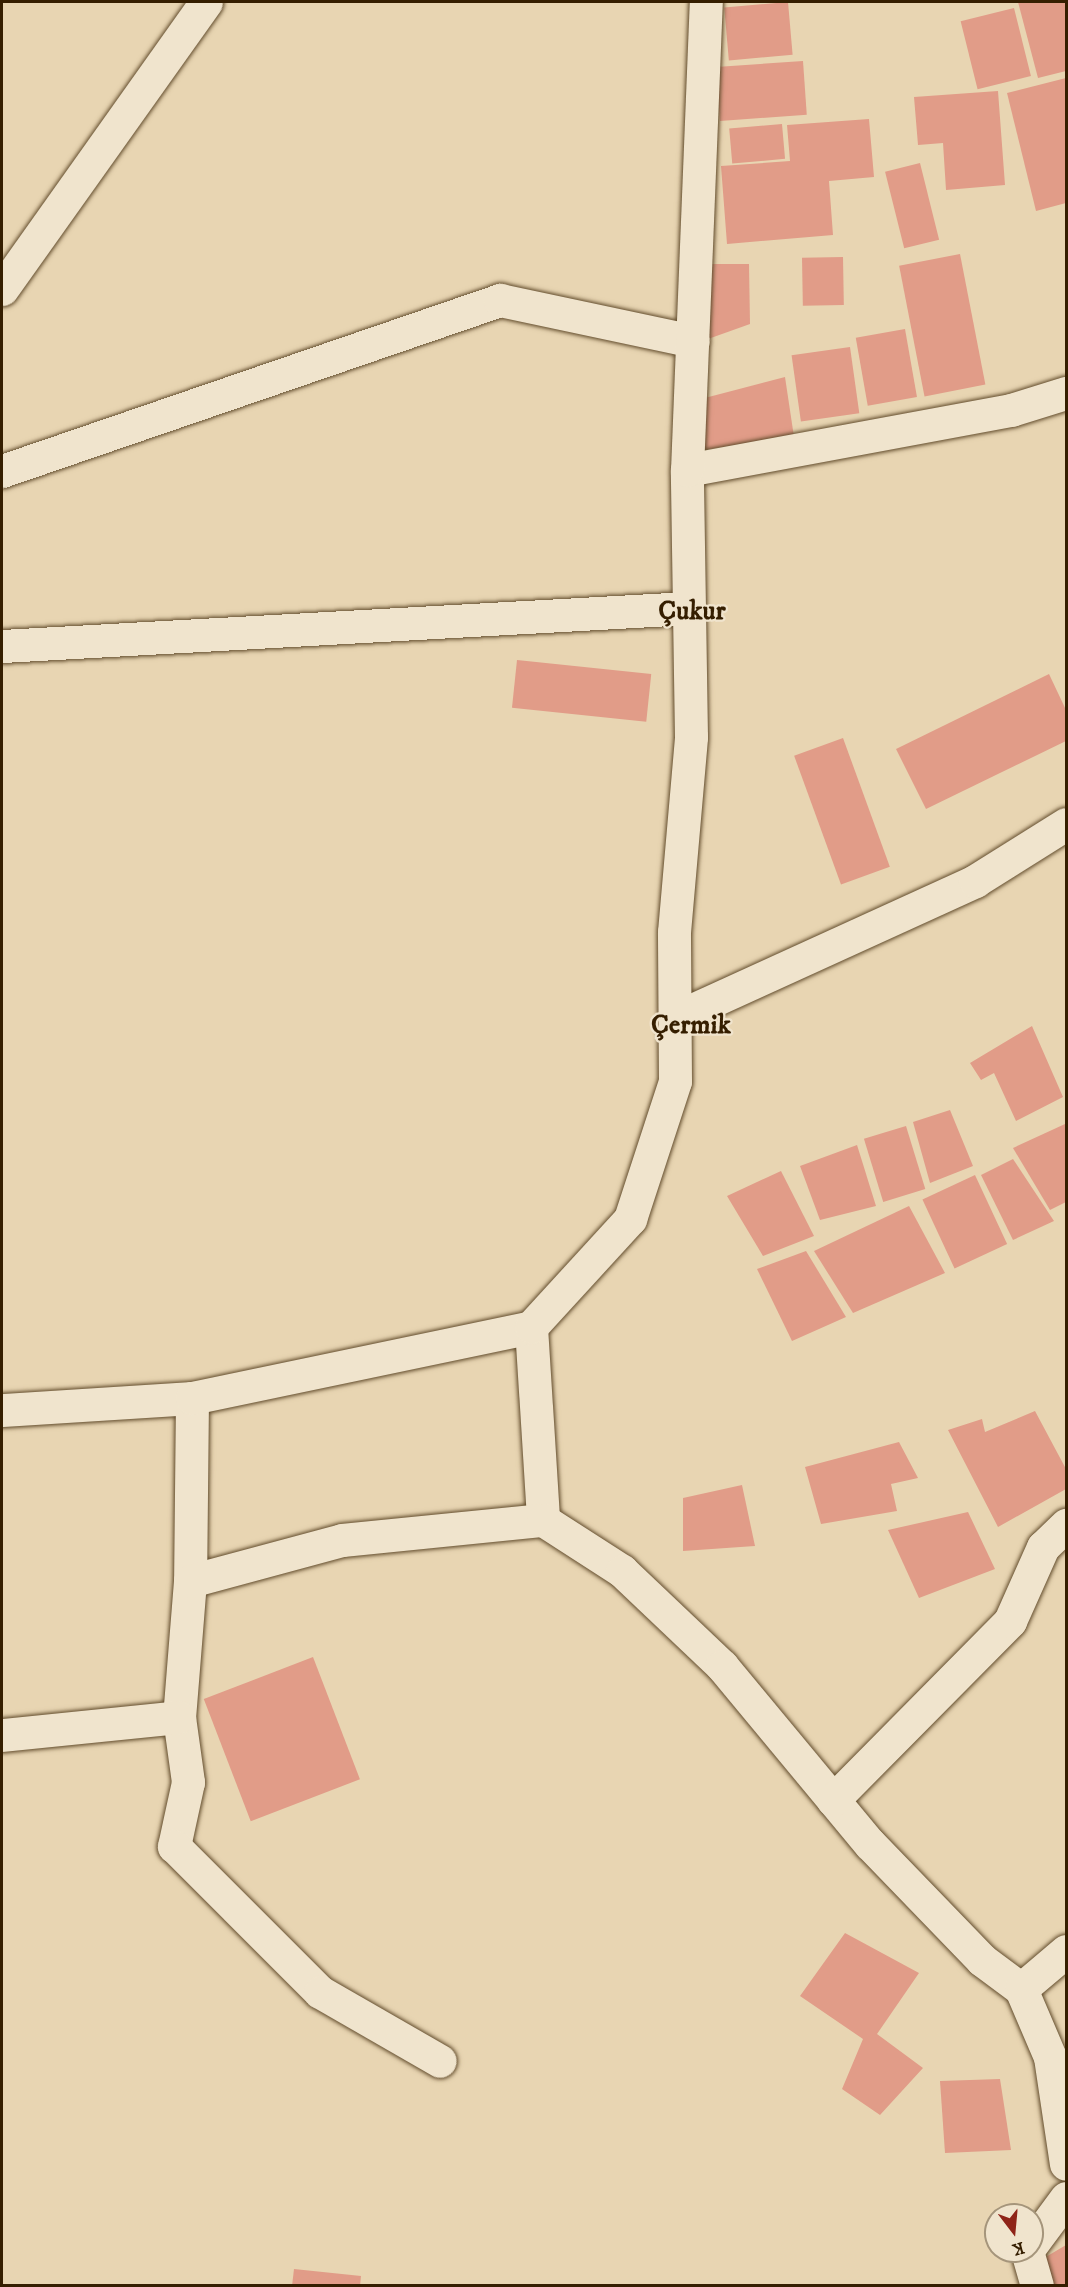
<!DOCTYPE html>
<html>
<head>
<meta charset="utf-8">
<style>
  body { margin:0 }
  #map { position:relative; width:1068px; height:2287px; overflow:hidden; background:#e8d5b2; font-family:"IM FELL DW Pica",serif }
  div>[style] { position:absolute }
  [style*='--x'] { left:calc(var(--x)*1px); top:calc(var(--y)*1px); width:calc(var(--w)*1px); rotate:calc(var(--a)*1deg) }
  .building>* { inset:0; background:#e19c88; transform-origin:0 0 }
  .roads { filter:drop-shadow(0 0 2px #624c2c) drop-shadow(0 0 2px #624c2c) }
  .street>* { height:33px; margin:-16.5px; padding:0 16.5px; transform-origin:16.5px; border-radius:16.5px; background:#f0e4cd }
  .secondary>* { height:33px; margin:-16.5px; padding:0 16.5px; transform-origin:16.5px; border-radius:16.5px; background:#f0e4cd }
  span { translate:-50% -50%; white-space:nowrap; text-align:center; line-height:1.15; -webkit-text-stroke:4.5px #f0e4cd; paint-order:stroke }
  .district-label { font-size:27px; color:#351e00; font-weight:700 }
  .frame { position:absolute; inset:0; border:3px solid #351e00; pointer-events:none }
  .north { position:absolute; left:984px; top:2203px; width:60px; height:60px; box-sizing:border-box; background:#f0e4cd; border:2px solid #a5957b; border-radius:50%; rotate:164deg; font-size:16px; font-weight:700; line-height:24px; text-align:center; color:#351e00 }
  .north::after { content:''; display:block; margin:auto; width:21px; height:27px; background:#8f2418; clip-path:polygon(50% 0,100% 100%,50% 72%,0 100%) }
</style>
</head>
<body>
<div id="map">
  <div class="building">
    <i style="left:788px;top:2px;width:53px;height:64px;rotate:85deg"></i>
    <i style="clip-path:polygon(1018px 2px,1066px 2px,1066px 71px,1038px 78px)"></i>
    <i style="left:1014px;top:8px;width:70px;height:55px;rotate:76deg"></i>
    <i style="left:803px;top:61px;width:54px;height:87px;rotate:86deg"></i>
    <i style="clip-path:polygon(1066px 78px,1066px 203px,1036px 211px,1007px 93px)"></i>
    <i style="clip-path:polygon(998px 91px,1005px 185px,946px 190px,943px 143px,918px 145px,914px 97px)"></i>
    <i style="clip-path:polygon(869px 119px,874px 177px,829px 181px,833px 235px,727px 244px,721px 166px,790px 161px,787px 125px)"></i>
    <i style="left:782px;top:124px;width:35px;height:53px;rotate:85deg"></i>
    <i style="left:920px;top:163px;width:79px;height:36px;rotate:76deg"></i>
    <i style="left:960px;top:254px;width:133px;height:62px;rotate:79deg"></i>
    <i style="left:843px;top:257px;width:48px;height:41px;rotate:89deg"></i>
    <i style="clip-path:polygon(707px 264px,749px 264px,750px 324px,708px 339px)"></i>
    <i style="left:905px;top:329px;width:69px;height:50px;rotate:80deg"></i>
    <i style="left:850px;top:347px;width:67px;height:59px;rotate:82deg"></i>
    <i style="clip-path:polygon(785px 377px,794px 437px,702px 450px,701px 399px)"></i>
    <i style="left:517px;top:660px;width:135px;height:48px;rotate:6deg"></i>
    <i style="clip-path:polygon(1049px 674px,1066px 710px,1066px 741px,926px 809px,896px 749px)"></i>
    <i style="left:843px;top:738px;width:137px;height:52px;rotate:70deg"></i>
    <i style="clip-path:polygon(1032px 1026px,1063px 1097px,1016px 1121px,994px 1073px,981px 1080px,970px 1063px)"></i>
    <i style="clip-path:polygon(950px 1110px,973px 1166px,930px 1183px,913px 1122px)"></i>
    <i style="clip-path:polygon(1065px 1124px,1066px 1202px,1050px 1210px,1013px 1148px)"></i>
    <i style="left:906px;top:1126px;width:66px;height:44px;rotate:73deg"></i>
    <i style="clip-path:polygon(857px 1145px,876px 1206px,820px 1220px,800px 1166px)"></i>
    <i style="clip-path:polygon(1013px 1159px,1054px 1221px,1013px 1240px,981px 1175px)"></i>
    <i style="clip-path:polygon(781px 1171px,814px 1236px,763px 1256px,727px 1196px)"></i>
    <i style="left:975px;top:1175px;width:76px;height:58px;rotate:65deg"></i>
    <i style="clip-path:polygon(909px 1206px,945px 1273px,853px 1313px,814px 1251px)"></i>
    <i style="clip-path:polygon(806px 1251px,846px 1317px,792px 1341px,757px 1269px)"></i>
    <i style="clip-path:polygon(1035px 1411px,1066px 1469px,1066px 1489px,998px 1527px,948px 1430px,982px 1419px,985px 1432px)"></i>
    <i style="clip-path:polygon(899px 1442px,918px 1478px,891px 1484px,897px 1511px,821px 1524px,805px 1467px)"></i>
    <i style="clip-path:polygon(742px 1485px,755px 1546px,683px 1551px,683px 1498px)"></i>
    <i style="clip-path:polygon(968px 1512px,995px 1569px,919px 1598px,888px 1530px)"></i>
    <i style="left:313px;top:1657px;width:131px;height:117px;rotate:69deg"></i>
    <i style="clip-path:polygon(845px 1933px,919px 1973px,877px 2034px,923px 2068px,880px 2115px,842px 2089px,863px 2039px,800px 1996px)"></i>
    <i style="clip-path:polygon(1000px 2079px,1011px 2150px,945px 2153px,940px 2081px)"></i>
    <i style="clip-path:polygon(1066px 2245px,1066px 2286px,1053px 2286px,1039px 2261px)"></i>
    <i style="clip-path:polygon(294px 2269px,361px 2276px,360px 2286px,292px 2286px)"></i>
  </div>
  <div class="roads">
    <div class="street">
      <i style="--x:687;--y:470;--w:330;--a:-10.5"></i>
      <i style="--x:1011;--y:410;--w:58;--a:-17.2"></i>
      <i style="--x:2;--y:471;--w:527;--a:-18.95"></i>
      <i style="--x:500;--y:300;--w:197;--a:12"></i>
      <i style="--x:2;--y:646;--w:688;--a:-3.17"></i>
      <i style="--x:675;--y:1018;--w:330;--a:-24.5"></i>
      <i style="--x:975;--y:881;--w:107;--a:-32.1"></i>
      <i style="--x:531;--y:1327;--w:193;--a:86.4"></i>
      <i style="--x:192;--y:1398;--w:183;--a:90.6"></i>
      <i style="--x:190;--y:1581;--w:136;--a:94.6"></i>
      <i style="--x:179;--y:1717;--w:66;--a:82.1"></i>
      <i style="--x:188;--y:1782;--w:66;--a:102.3"></i>
      <i style="--x:174;--y:1846;--w:206;--a:45"></i>
      <i style="--x:320;--y:1992;--w:138;--a:29.9"></i>
      <i style="--x:190;--y:1581;--w:157;--a:-15.1"></i>
      <i style="--x:342;--y:1540;--w:202;--a:-5.7"></i>
      <i style="--x:543;--y:1520;--w:94;--a:32.8"></i>
      <i style="--x:622;--y:1571;--w:138;--a:43.5"></i>
      <i style="--x:722;--y:1666;--w:231;--a:50.3"></i>
      <i style="--x:870;--y:1844;--w:161;--a:46"></i>
      <i style="--x:982;--y:1960;--w:49;--a:36.6"></i>
      <i style="--x:1021;--y:1989;--w:74;--a:66.9"></i>
      <i style="--x:1050;--y:2057;--w:108;--a:81.5"></i>
      <i style="--x:2;--y:1735;--w:178;--a:-5.8"></i>
      <i style="--x:833;--y:1800;--w:252;--a:-45.3"></i>
      <i style="--x:1010;--y:1621;--w:81;--a:-66"></i>
      <i style="--x:1043;--y:1547;--w:32;--a:-44"></i>
      <i style="--x:1021;--y:1989;--w:59;--a:-40.2"></i>
      <i style="--x:1032;--y:2244;--w:57;--a:-53.5"></i>
      <i style="--x:1027;--y:2251;--w:36;--a:74"></i>
    </div>
    <div class="secondary">
      <i style="--x:2;--y:289;--w:352;--a:-54.6"></i>
      <i style="--x:2;--y:1410;--w:190;--a:-3.6"></i>
      <i style="--x:192;--y:1398;--w:346;--a:-11.8"></i>
      <i style="--x:531;--y:1327;--w:147;--a:-47.5"></i>
      <i style="--x:630;--y:1219;--w:145;--a:-71.9"></i>
      <i style="--x:675;--y:1081;--w:149;--a:-90.4"></i>
      <i style="--x:674;--y:932;--w:196;--a:-85"></i>
      <i style="--x:691;--y:737;--w:267;--a:-90.9"></i>
      <i style="--x:687;--y:470;--w:468;--a:-87.7"></i>
    </div>
  </div>
  <div class="district-label">
    <span style="left:692px;top:612px">Çukur</span>
    <span style="left:691px;top:1026px">Çermik</span>
  </div>
  <div class="frame"></div>
  <div class="north">K</div>
</div>
</body>
</html>
